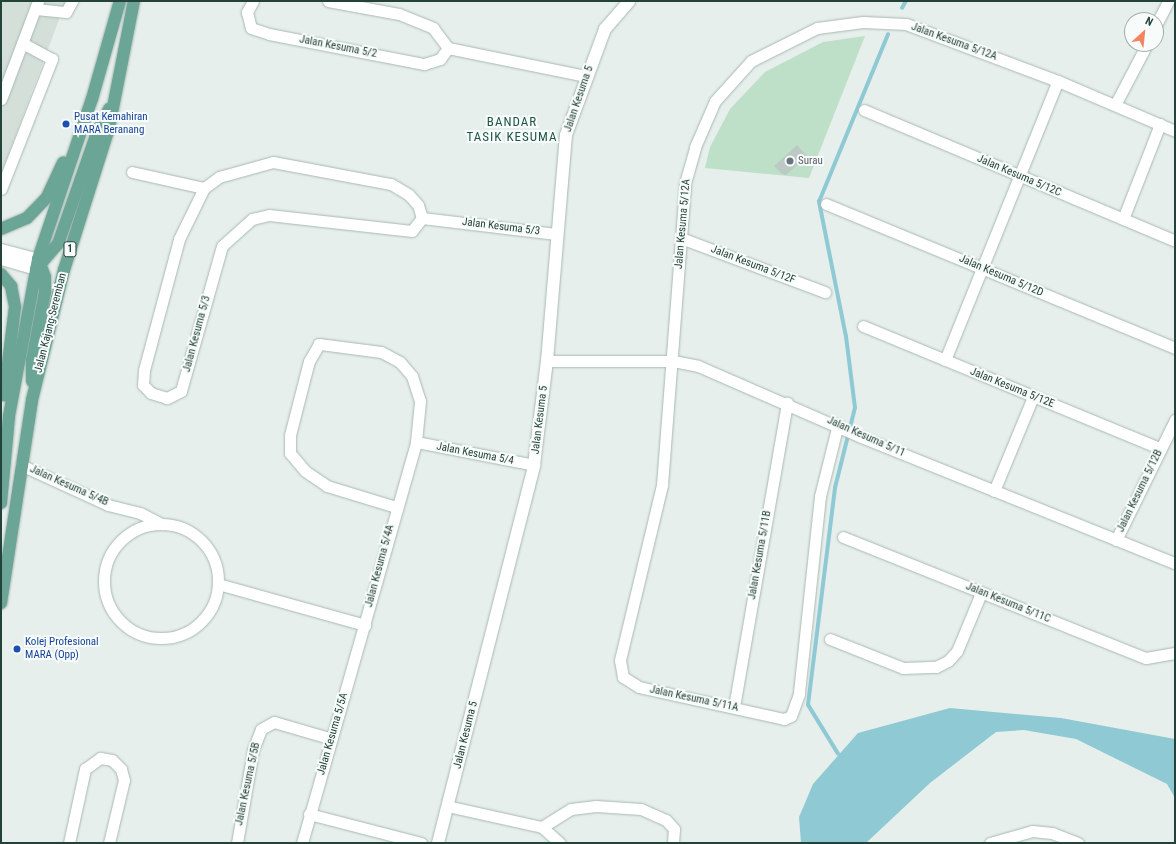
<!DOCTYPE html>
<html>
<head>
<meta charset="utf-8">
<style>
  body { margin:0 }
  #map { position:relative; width:1176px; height:844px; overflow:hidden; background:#e6efeb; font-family:"Roboto Condensed",sans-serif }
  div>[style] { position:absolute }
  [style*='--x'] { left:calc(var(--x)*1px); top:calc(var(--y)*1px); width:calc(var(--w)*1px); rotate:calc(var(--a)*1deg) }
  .built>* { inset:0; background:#d4dfda }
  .green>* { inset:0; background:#bfe0c8 }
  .water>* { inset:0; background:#8ec9d4 }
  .stream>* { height:3.5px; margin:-1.75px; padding:0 1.75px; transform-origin:1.75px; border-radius:1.75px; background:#8ec9d4 }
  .building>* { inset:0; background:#bbcac4 }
  .roads { filter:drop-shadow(0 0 1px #a8b8b2) drop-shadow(0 0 1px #a8b8b2) }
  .street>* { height:11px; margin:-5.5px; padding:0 5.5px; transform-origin:5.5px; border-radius:5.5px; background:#fff }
  .street>.ring { margin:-5.5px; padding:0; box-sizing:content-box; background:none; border:11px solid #fff; border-radius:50% }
  .secondary>* { height:12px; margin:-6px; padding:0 6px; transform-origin:6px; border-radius:6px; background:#fff }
  .primary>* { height:12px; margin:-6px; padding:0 6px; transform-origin:6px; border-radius:6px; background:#6aa596 }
  .dots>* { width:11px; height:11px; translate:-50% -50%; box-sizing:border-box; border:2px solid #f7fbf9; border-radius:50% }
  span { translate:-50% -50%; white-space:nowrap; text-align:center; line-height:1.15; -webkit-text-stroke:4px #f7fbf9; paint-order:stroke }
  .shield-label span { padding:1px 3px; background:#f7fbf9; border:1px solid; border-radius:3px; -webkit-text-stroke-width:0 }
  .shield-label { font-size:10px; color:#24423a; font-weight:700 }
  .street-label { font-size:11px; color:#24423a }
  .transit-label { font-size:11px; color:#164399 }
  .left { translate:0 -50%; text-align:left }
  .worship-label { font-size:11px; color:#5b616d }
  .quarter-label { font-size:13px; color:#1f5548; letter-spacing:1px }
  .frame { position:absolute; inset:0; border:2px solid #24423a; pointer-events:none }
  .north { position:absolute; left:1124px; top:12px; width:40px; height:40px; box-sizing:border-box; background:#f7fbf9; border:1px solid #a3b1ad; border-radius:50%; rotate:27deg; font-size:11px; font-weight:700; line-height:16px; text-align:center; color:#24423a }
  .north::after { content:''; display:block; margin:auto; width:14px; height:18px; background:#f4845f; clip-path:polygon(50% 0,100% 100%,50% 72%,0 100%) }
</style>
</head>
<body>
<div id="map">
  <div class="built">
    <i style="clip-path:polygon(1px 1px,66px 1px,1px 174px)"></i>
  </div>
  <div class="green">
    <i style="clip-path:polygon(865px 36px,809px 178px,705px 168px,710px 147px,730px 109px,765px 72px,823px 42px)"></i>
  </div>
  <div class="water">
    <i style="clip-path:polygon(950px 708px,1061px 718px,1175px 739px,1175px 798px,1167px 784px,1076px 739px,1024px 730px,996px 732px,930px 783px,866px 843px,801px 843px,799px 817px,813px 784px,858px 733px)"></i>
  </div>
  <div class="stream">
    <i style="--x:902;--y:8;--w:8;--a:-60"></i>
    <i style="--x:838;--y:754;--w:57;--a:-121.5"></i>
    <i style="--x:808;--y:705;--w:219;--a:-82.9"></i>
    <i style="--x:835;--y:488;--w:82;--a:-76"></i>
    <i style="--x:855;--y:408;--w:72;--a:-97.2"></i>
    <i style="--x:846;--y:337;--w:138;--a:-101.3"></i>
    <i style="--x:819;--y:202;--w:181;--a:-67.6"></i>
  </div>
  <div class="building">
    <i style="clip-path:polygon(797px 145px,807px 156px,786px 175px,782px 174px,774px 166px)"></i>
  </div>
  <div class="roads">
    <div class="street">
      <i style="--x:253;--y:1;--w:13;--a:119"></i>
      <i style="--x:247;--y:12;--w:16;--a:76"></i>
      <i style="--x:251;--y:28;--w:19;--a:18"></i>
      <i style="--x:269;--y:34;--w:158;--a:11"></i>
      <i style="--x:424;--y:64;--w:17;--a:-17"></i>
      <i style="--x:440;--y:59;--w:14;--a:-54"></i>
      <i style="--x:328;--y:1;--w:72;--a:10.4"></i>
      <i style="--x:399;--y:14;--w:37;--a:22"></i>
      <i style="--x:433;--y:28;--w:25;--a:53"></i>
      <i style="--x:448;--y:48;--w:141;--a:11.5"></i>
      <i style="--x:36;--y:9;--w:30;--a:6"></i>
      <i style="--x:66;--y:12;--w:13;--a:-61"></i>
      <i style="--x:1156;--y:25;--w:27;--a:-63"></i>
      <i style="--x:1;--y:99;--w:105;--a:-69.3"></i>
      <i style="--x:1115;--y:105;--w:69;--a:-62.3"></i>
      <i style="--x:864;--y:110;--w:337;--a:22.8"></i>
      <i style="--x:273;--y:162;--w:120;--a:10.6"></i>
      <i style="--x:391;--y:184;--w:21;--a:31"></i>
      <i style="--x:409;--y:195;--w:13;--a:48"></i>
      <i style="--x:418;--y:205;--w:14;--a:73"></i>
      <i style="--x:422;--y:218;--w:16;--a:128"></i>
      <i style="--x:412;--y:231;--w:144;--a:-173.6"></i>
      <i style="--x:269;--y:215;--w:17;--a:167"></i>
      <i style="--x:252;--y:219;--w:40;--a:138"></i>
      <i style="--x:222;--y:246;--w:151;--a:105.8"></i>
      <i style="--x:181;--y:391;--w:16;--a:153"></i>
      <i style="--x:167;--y:398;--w:17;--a:-163"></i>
      <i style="--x:151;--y:393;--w:11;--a:-135"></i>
      <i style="--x:143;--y:385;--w:15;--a:-86"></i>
      <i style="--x:144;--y:370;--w:136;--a:-75"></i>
      <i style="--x:179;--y:239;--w:57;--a:-63.9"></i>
      <i style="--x:204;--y:188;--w:19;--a:-36"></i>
      <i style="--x:219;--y:177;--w:56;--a:-15.5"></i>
      <i style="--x:132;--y:172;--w:74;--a:12.5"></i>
      <i style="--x:1;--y:189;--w:140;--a:-68.6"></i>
      <i style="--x:52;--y:59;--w:32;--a:-152"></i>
      <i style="--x:826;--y:204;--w:378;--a:22.4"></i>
      <i style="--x:422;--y:218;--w:135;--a:6.8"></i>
      <i style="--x:1123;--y:219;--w:102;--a:-68.7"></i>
      <i style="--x:681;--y:238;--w:154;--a:20.6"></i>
      <i style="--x:1;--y:249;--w:38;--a:15"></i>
      <i style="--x:1;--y:259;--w:36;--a:16"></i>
      <i style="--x:863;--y:326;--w:322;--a:22.4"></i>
      <i style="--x:945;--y:360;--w:301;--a:-68"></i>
      <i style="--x:547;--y:361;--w:126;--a:0"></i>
      <i style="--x:673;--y:361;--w:25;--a:11"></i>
      <i style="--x:698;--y:366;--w:178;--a:23.5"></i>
      <i style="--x:861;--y:437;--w:338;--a:21.9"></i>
      <i style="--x:838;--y:424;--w:74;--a:104"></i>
      <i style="--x:820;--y:496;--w:199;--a:96.1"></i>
      <i style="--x:799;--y:694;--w:23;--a:110"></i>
      <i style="--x:791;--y:716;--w:8;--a:157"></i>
      <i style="--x:784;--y:719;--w:148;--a:-167.6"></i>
      <i style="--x:639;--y:687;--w:19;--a:-148"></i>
      <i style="--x:623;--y:677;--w:17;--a:-100"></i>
      <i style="--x:620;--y:660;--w:180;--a:-76.5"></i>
      <i style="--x:662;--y:485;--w:303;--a:-85.6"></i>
      <i style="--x:685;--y:183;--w:37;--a:-74"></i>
      <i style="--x:695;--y:147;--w:50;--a:-66.5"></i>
      <i style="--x:715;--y:101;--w:54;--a:-48"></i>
      <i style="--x:751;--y:61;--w:74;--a:-26.6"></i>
      <i style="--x:817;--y:28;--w:46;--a:-7.4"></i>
      <i style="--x:863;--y:22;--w:43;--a:2.7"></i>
      <i style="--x:906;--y:24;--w:162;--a:20.6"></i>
      <i style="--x:1058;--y:81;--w:127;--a:23.1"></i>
      <i style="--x:416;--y:442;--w:120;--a:11"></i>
      <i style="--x:21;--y:465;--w:96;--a:24.7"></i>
      <i style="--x:108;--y:505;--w:33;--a:14"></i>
      <i style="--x:140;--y:513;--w:25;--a:27"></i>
      <i style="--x:994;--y:491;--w:102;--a:-67.5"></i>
      <i class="ring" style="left:104px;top:524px;width:103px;height:103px"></i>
      <i style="--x:843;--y:537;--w:326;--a:21.8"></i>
      <i style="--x:1146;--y:658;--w:29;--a:-10"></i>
      <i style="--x:1116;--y:540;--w:134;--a:-63.8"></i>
      <i style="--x:218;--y:584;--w:153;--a:15.6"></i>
      <i style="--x:830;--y:639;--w:79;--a:21.7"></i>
      <i style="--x:903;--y:668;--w:33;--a:-2"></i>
      <i style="--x:936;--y:667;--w:13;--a:-27"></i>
      <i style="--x:948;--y:661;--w:13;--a:-48"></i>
      <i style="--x:957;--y:651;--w:63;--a:-67.5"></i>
      <i style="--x:734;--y:707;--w:309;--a:-80.1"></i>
      <i style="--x:447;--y:806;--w:97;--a:12.5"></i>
      <i style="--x:542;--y:827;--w:24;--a:42"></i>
      <i style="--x:309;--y:814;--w:116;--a:14.5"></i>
      <i style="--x:542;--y:827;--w:34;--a:-32"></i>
      <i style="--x:571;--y:809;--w:25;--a:-7"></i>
      <i style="--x:596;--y:806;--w:45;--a:3.8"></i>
      <i style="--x:641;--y:809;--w:27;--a:24"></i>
      <i style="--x:666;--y:820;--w:12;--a:48"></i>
      <i style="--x:674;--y:829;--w:14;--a:94"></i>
      <i style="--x:69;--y:843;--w:76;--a:-77.8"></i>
      <i style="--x:85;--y:769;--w:19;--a:-36"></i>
      <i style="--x:100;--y:758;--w:12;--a:9"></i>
      <i style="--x:112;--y:760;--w:13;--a:45"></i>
      <i style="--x:121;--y:769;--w:11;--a:75"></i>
      <i style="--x:124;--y:780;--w:65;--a:103.4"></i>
      <i style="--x:237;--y:843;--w:94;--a:-80.2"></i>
      <i style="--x:253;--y:750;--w:22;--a:-69"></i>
      <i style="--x:261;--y:729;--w:15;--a:-28"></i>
      <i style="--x:274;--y:722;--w:60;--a:16.3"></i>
      <i style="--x:302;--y:843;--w:417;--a:-74.1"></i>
      <i style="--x:416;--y:442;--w:41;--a:-84.4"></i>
      <i style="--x:420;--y:401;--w:26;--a:-108"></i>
      <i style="--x:412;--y:376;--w:18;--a:-131"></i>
      <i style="--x:400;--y:362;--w:21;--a:-152"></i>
      <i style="--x:381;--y:352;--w:63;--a:-172.6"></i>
      <i style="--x:319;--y:344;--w:20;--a:120"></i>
      <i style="--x:309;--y:361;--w:76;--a:104.4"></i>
      <i style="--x:290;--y:435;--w:18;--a:90"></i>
      <i style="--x:290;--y:453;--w:23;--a:50"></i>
      <i style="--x:305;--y:471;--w:27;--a:34"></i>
      <i style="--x:327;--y:486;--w:72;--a:16.9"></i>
      <i style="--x:990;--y:843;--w:44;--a:-15.9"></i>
      <i style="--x:1032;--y:831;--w:20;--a:6"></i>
      <i style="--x:1052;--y:833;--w:28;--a:21"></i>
    </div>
    <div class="secondary">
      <i style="--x:438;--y:843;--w:390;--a:-75.7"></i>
      <i style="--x:534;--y:465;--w:105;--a:-82.9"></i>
      <i style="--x:547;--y:361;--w:227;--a:-85.2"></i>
      <i style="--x:566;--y:135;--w:113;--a:-69.8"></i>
      <i style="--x:605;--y:29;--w:37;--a:-49"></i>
    </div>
    <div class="primary">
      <i style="--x:1;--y:229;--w:28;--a:-23"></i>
      <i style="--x:27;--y:218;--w:29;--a:-46"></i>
      <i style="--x:47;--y:197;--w:38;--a:-65"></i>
      <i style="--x:36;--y:269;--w:33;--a:-49"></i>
      <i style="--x:58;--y:244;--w:121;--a:-70.7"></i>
      <i style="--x:98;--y:130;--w:24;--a:-62"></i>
      <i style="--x:1;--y:274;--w:16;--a:50"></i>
      <i style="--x:11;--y:286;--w:21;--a:79"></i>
      <i style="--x:15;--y:307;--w:89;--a:97.1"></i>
      <i style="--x:32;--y:381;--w:21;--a:-90"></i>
      <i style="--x:32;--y:360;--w:69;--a:-79.2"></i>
      <i style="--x:45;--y:292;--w:15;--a:-90"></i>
      <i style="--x:45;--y:277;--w:19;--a:-111"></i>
      <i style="--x:1;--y:503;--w:87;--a:-84.7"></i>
      <i style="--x:9;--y:416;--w:160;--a:-79.5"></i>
      <i style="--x:38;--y:259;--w:169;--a:-71.4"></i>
      <i style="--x:92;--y:99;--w:102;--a:-74.1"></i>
      <i style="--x:1;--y:603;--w:205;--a:-81.3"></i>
      <i style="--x:32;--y:400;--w:134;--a:-76.2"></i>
      <i style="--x:64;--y:270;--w:149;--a:-72.4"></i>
      <i style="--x:109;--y:128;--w:129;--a:-78.9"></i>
    </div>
  </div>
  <div class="dots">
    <i style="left:66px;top:124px;background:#1a4fb4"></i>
    <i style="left:790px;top:161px;background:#6b7280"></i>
    <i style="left:17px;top:649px;background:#1a4fb4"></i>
  </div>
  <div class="shield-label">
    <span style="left:70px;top:249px">1</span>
  </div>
  <div class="street-label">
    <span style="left:954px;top:42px;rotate:20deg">Jalan Kesuma 5/12A</span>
    <span style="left:338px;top:47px;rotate:11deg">Jalan Kesuma 5/2</span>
    <span style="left:579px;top:99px;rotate:-71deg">Jalan Kesuma 5</span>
    <span style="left:1019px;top:176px;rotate:23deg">Jalan Kesuma 5/12C</span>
    <span style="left:683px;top:224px;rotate:-85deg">Jalan Kesuma 5/12A</span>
    <span style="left:501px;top:227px;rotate:7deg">Jalan Kesuma 5/3</span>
    <span style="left:753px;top:265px;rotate:21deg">Jalan Kesuma 5/12F</span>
    <span style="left:1001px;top:276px;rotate:23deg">Jalan Kesuma 5/12D</span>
    <span style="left:51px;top:323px;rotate:-76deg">Jalan Kajang-Seremban</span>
    <span style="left:197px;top:334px;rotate:-75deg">Jalan Kesuma 5/3</span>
    <span style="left:1012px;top:388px;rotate:22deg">Jalan Kesuma 5/12E</span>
    <span style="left:540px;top:420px;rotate:-83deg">Jalan Kesuma 5</span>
    <span style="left:866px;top:437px;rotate:24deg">Jalan Kesuma 5/11</span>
    <span style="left:475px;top:454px;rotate:11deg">Jalan Kesuma 5/4</span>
    <span style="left:69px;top:486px;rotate:24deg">Jalan Kesuma 5/4B</span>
    <span style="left:1140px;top:491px;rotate:-64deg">Jalan Kesuma 5/12B</span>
    <span style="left:760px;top:555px;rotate:-80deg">Jalan Kesuma 5/11B</span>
    <span style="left:380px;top:566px;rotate:-75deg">Jalan Kesuma 5/4A</span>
    <span style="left:1008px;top:603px;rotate:22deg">Jalan Kesuma 5/11C</span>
    <span style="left:694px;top:699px;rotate:12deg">Jalan Kesuma 5/11A</span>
    <span style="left:333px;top:734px;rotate:-74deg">Jalan Kesuma 5/5A</span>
    <span style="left:466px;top:735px;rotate:-76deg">Jalan Kesuma 5</span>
    <span style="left:248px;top:784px;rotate:-78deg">Jalan Kesuma 5/5B</span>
  </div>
  <div class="transit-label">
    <span class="left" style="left:74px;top:124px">Pusat Kemahiran<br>MARA Beranang</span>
    <span class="left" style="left:25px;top:649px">Kolej Profesional<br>MARA (Opp)</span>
  </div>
  <div class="worship-label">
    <span class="left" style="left:798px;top:161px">Surau</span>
  </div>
  <div class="quarter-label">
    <span style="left:512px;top:130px">BANDAR<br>TASIK KESUMA</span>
  </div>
  <div class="frame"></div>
  <div class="north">N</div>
</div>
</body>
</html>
